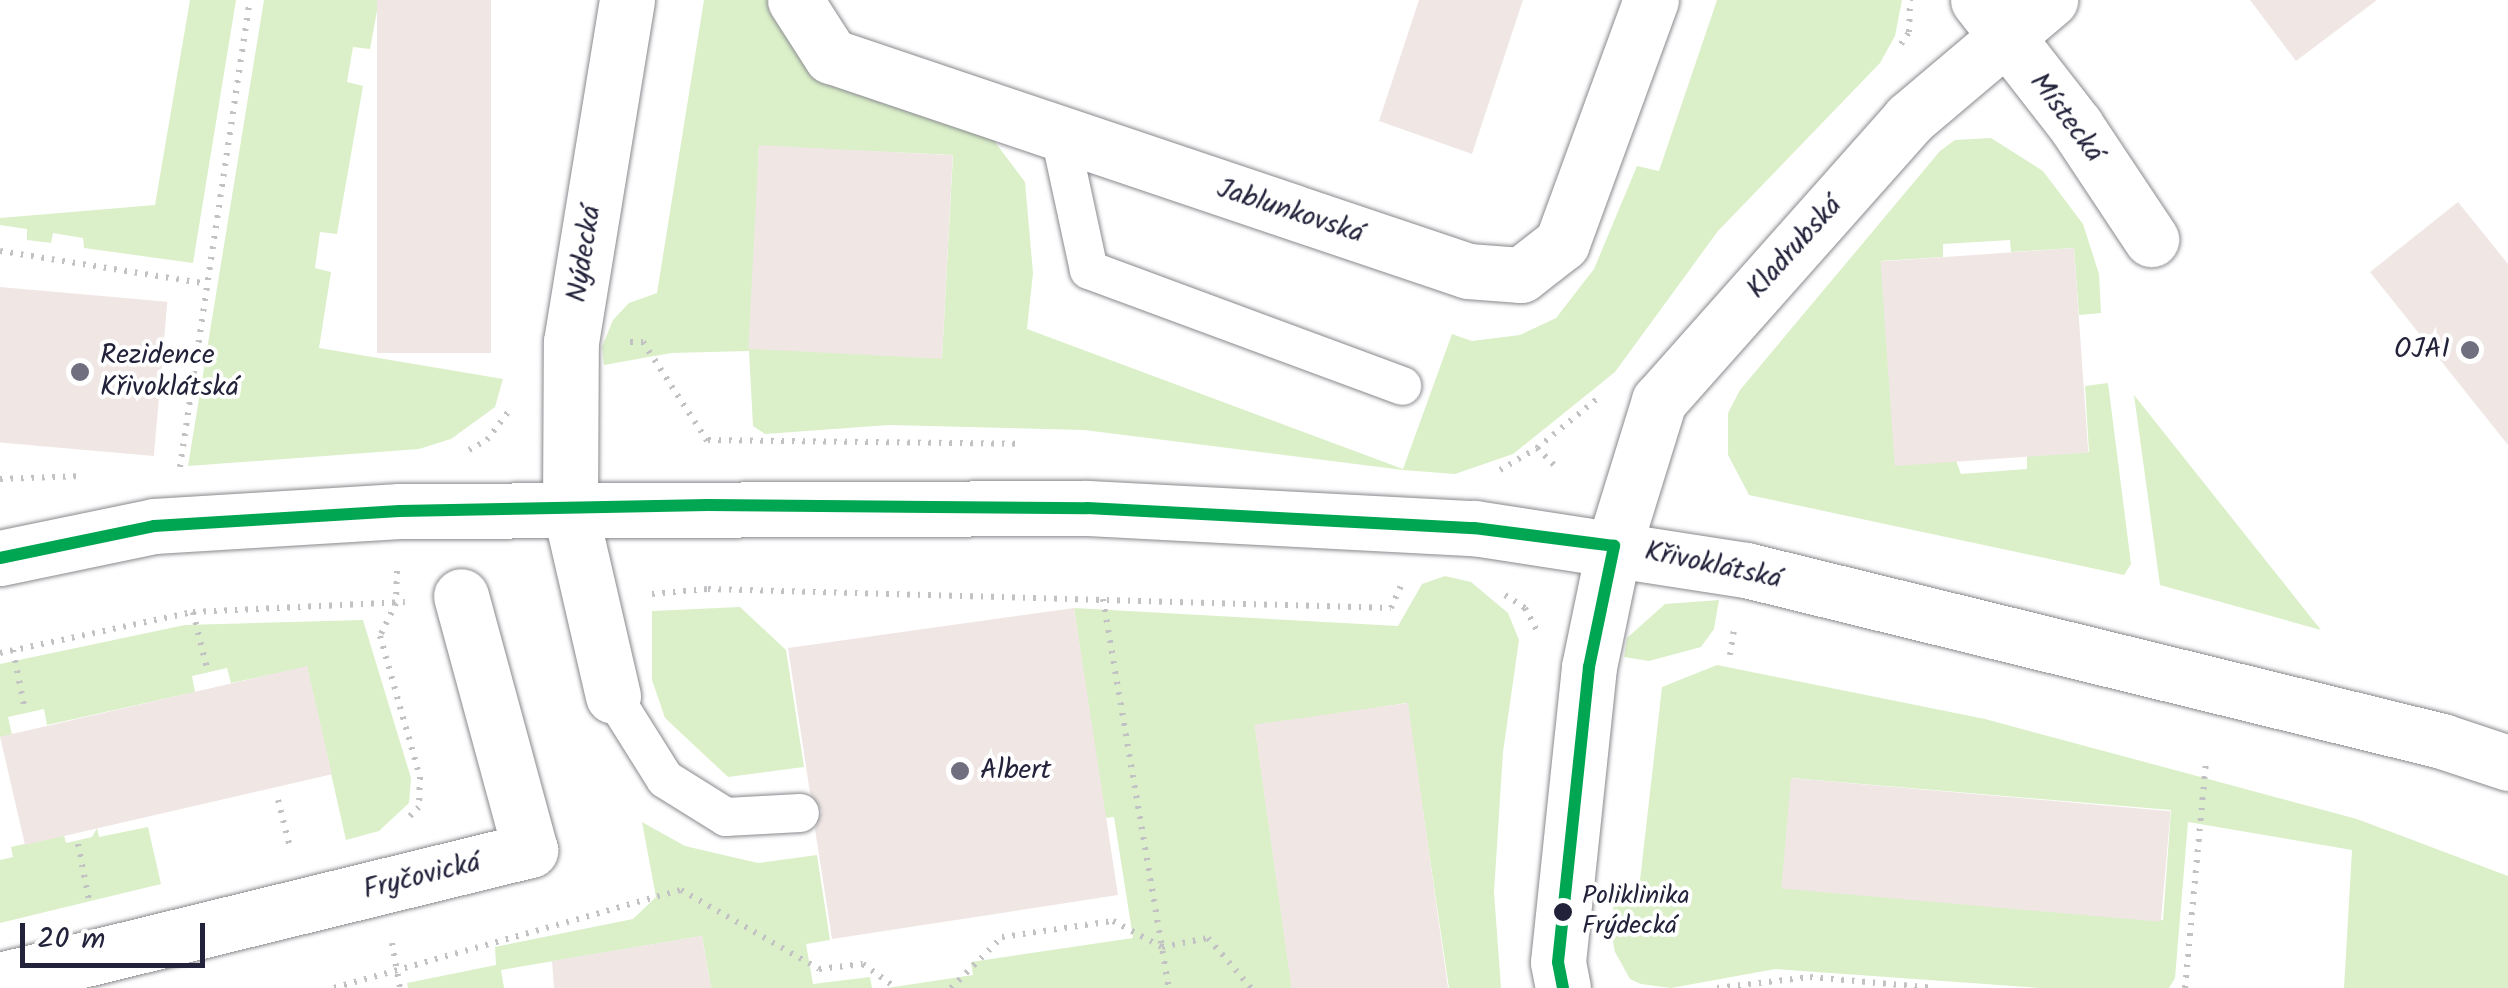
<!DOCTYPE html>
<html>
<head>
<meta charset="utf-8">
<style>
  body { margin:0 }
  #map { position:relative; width:2508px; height:988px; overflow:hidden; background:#fff; font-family:Kalam,sans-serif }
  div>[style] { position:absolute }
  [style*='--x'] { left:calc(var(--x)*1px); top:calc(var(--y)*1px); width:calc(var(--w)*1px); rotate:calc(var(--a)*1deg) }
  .green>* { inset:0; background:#dbf0c9 }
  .building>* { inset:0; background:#f0e7e5; transform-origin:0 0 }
  .path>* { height:6px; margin-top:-3px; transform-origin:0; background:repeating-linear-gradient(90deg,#c2c2c4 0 2.5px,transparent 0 10.5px) }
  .roads { filter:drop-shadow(0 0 2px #8a8a8f) drop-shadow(0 0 2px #8a8a8f) }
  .service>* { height:38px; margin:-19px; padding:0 19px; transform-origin:19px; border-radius:19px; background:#fff }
  .minor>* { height:55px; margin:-27.5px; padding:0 27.5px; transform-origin:27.5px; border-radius:27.5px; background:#fff }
  .bus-1>* { height:12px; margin:-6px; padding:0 6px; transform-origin:6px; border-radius:6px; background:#00a651 }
  .dots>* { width:28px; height:28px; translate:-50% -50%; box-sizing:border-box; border:5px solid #fff; border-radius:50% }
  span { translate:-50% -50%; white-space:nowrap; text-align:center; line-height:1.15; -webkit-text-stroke:8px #fff; paint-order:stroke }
  .bus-label { font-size:26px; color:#22223b }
  .left { translate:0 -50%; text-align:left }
  .street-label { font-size:28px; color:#22223b }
  .poi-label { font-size:28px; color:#22223b }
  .right { translate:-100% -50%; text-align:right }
  .scale { position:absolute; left:20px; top:923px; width:185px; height:45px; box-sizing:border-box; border:5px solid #22223b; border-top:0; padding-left:12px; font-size:30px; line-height:35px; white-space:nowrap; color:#22223b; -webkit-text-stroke:8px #fff; paint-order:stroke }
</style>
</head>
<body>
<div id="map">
  <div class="green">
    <i style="clip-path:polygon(190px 0,236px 0,193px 263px,84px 248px,83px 238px,53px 233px,51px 243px,27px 240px,27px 229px,0 225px,0 218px,155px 205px)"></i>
    <i style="clip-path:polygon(264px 0,379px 0,370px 49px,353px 47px,347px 82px,363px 86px,337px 234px,320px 232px,315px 268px,331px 272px,319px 348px,503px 379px,495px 407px,451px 439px,419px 449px,188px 466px)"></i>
    <i style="clip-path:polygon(evenodd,704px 0,769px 0,986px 130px,1025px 182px,1033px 273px,1027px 329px,1403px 469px,1452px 334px,1472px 341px,1520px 335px,1556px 318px,1594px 269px,1637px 166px,1659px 171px,1717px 0,1902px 0,1895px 36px,1880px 63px,1718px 231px,1615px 372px,1513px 454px,1455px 474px,1403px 470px,1084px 430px,889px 425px,765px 434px,753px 426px,749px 351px,671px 353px,604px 365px,602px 347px,613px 320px,629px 303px,657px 293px,704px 0,759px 146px,953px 155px,942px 358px,756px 216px,759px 146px)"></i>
    <i style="clip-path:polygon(1991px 138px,2043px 171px,2083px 224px,2099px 274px,2101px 313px,2079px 315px,2074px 248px,2011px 252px,2010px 240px,1943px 244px,1943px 257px,1881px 261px,1961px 474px,2027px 469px,2027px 456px,2089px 452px,2085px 386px,2108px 383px,2131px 564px,2124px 575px,1749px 495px,1728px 455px,1728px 413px,1740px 390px,1940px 151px,1955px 140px)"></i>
    <i style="clip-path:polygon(2134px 395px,2321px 630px,2160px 585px)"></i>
    <i style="clip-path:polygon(1445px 576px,1471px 582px,1508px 613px,1519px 640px,1503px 752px,1494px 892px,1501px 988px,1449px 988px,1407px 703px,1255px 726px,1292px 988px,887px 988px,973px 975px,971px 962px,1133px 938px,1114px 817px,1104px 818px,1074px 608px,1398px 626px,1422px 584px)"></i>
    <i style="clip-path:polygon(1719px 600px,1714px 629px,1701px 647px,1649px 661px,1624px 657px,1627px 638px,1665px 604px)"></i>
    <i style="clip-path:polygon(740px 607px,786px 650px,804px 767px,728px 777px,665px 718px,652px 680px,652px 611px)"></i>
    <i style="clip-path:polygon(363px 620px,411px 778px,409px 803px,379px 831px,346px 840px,307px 667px,231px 683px,227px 668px,192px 676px,195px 692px,47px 725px,44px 709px,8px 717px,12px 735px,0 737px,0 664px,185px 625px)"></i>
    <i style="clip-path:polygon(evenodd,1717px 665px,1985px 719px,2357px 819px,2508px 876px,2508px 988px,2344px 988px,2352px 850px,2188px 822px,2175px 978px,2169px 988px,2040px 988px,1775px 969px,1671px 988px,1641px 984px,1630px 979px,1615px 952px,1610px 927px,1614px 905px,1637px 907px,1662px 687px,1717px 665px,1791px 778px,2171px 810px,2163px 920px,1973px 904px,1791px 778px)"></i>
    <i style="clip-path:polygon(642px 822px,685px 846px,758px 863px,817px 855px,830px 940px,806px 944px,813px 984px,870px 977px,872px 988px,711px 988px,702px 936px,501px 970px,504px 988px,408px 988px,407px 983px,496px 965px,495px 947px,633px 919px,656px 897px)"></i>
    <i style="clip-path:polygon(148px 827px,161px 884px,0 923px,0 860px,13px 857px,11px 847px,64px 835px,66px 843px,92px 837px,97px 828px,99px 837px)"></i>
  </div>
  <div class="building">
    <i style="left:377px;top:0;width:114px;height:353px"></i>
    <i style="clip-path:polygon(1419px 0,1523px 0,1472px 154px,1379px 121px)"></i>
    <i style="clip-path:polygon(2250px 0,2377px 0,2296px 61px)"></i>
    <i style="left:759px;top:145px;width:194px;height:204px;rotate:3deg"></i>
    <i style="clip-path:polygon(2458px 202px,2508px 264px,2508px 445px,2370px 272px)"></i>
    <i style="left:2074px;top:248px;width:205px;height:194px;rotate:86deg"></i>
    <i style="left:0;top:287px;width:168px;height:155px;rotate:5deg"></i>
    <i style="clip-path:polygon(1074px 608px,1118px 895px,832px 939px,815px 829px,822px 811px,810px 793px,788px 648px)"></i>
    <i style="left:307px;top:666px;width:111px;height:315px;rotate:77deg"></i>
    <i style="left:1408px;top:703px;width:288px;height:155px;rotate:82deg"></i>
    <i style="left:1791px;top:778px;width:381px;height:111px;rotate:5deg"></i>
    <i style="clip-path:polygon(702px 936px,711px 988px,554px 988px,552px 961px)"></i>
  </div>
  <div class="path">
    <i style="--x:1901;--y:44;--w:14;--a:-56"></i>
    <i style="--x:1909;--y:32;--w:32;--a:-88"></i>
    <i style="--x:0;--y:251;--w:206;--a:9"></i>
    <i style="--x:630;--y:342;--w:13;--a:0"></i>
    <i style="--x:643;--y:342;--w:119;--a:57"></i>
    <i style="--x:708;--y:440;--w:309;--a:0.7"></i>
    <i style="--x:1537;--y:448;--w:79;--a:-39.3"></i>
    <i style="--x:469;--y:450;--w:21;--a:-29"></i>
    <i style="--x:487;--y:440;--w:36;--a:-53"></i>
    <i style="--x:180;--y:467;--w:472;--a:-81.5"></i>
    <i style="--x:1500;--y:470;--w:43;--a:-30.7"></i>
    <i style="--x:1537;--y:448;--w:31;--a:45"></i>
    <i style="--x:0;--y:479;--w:83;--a:-2.1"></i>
    <i style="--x:397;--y:571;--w:32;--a:92"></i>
    <i style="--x:396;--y:603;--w:37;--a:116"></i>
    <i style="--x:380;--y:636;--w:147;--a:74.2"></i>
    <i style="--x:420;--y:777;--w:30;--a:92"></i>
    <i style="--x:419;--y:807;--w:13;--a:135"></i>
    <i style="--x:652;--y:594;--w:56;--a:-5.1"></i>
    <i style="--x:708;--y:589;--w:683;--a:1.59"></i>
    <i style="--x:1391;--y:608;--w:27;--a:-66"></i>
    <i style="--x:1505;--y:595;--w:24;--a:33"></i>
    <i style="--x:1525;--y:608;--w:24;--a:62"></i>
    <i style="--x:1103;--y:599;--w:395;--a:80.4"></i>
    <i style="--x:193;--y:612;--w:58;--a:76"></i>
    <i style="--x:13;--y:650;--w:61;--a:78.7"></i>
    <i style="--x:0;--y:653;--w:197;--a:-12"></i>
    <i style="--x:193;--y:612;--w:212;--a:-2.7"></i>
    <i style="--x:1730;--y:655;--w:26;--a:-81"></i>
    <i style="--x:278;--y:800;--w:49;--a:75.7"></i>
    <i style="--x:78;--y:844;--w:57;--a:78.9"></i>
    <i style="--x:392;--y:943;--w:46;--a:79.9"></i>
    <i style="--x:334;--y:988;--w:361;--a:-15.8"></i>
    <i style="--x:681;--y:890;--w:159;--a:29.8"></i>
    <i style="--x:819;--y:969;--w:44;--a:-6.5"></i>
    <i style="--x:863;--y:964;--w:41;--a:36"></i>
    <i style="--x:951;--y:988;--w:72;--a:-45"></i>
    <i style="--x:1002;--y:937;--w:112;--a:-8.2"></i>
    <i style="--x:1113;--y:921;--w:55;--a:28"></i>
    <i style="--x:1162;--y:947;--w:47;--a:-11.1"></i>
    <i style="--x:1208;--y:938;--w:66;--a:49.3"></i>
    <i style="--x:1717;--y:988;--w:94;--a:-6.7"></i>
    <i style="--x:1810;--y:977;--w:126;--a:5"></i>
    <i style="--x:2185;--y:988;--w:226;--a:-84.7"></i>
  </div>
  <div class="roads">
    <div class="service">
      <i style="--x:1060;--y:136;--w:137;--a:77.8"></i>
      <i style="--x:1089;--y:270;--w:334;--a:20.3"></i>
      <i style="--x:613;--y:696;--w:98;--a:57.9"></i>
      <i style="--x:665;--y:779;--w:72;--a:31.9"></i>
      <i style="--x:726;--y:817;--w:74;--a:-3.1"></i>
    </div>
    <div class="minor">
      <i style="--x:795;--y:0;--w:67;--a:57.3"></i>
      <i style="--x:831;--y:56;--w:672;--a:18.65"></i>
      <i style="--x:1468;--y:271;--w:53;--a:4.3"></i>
      <i style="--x:1521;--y:275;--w:52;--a:-38"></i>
      <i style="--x:1562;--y:243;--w:259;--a:-69.9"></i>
      <i style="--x:1978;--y:0;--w:160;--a:52.1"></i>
      <i style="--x:2076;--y:126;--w:136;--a:56.4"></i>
      <i style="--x:0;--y:558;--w:157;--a:-11.7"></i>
      <i style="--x:154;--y:526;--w:246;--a:-3.5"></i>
      <i style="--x:400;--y:511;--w:687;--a:-0.25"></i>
      <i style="--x:1087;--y:508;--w:388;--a:3"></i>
      <i style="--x:1474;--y:528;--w:275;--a:8.8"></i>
      <i style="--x:1746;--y:570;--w:717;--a:13.8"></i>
      <i style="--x:2442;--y:741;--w:70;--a:18.4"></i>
      <i style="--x:613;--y:696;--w:191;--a:-103"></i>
      <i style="--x:570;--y:510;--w:168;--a:-89.7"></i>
      <i style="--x:571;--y:342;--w:347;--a:-80.7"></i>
      <i style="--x:0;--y:980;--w:546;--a:-13.78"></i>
      <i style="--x:530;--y:850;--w:263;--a:-105.2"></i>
      <i style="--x:1563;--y:988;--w:26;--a:-101"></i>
      <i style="--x:1558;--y:962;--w:297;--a:-84"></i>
      <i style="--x:1589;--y:667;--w:124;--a:-78.3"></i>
      <i style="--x:1614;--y:546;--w:152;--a:-72.8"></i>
      <i style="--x:1659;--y:401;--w:377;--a:-48.4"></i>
      <i style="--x:1909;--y:119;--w:185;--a:-40.2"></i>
    </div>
  </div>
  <div class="bus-1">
    <i style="--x:0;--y:558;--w:157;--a:-11.7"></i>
    <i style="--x:154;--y:526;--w:246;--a:-3.5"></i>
    <i style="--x:400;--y:511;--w:308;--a:-1.1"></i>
    <i style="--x:708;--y:505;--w:379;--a:0.5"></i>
    <i style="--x:1087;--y:508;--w:388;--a:3"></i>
    <i style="--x:1474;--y:528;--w:141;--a:7.3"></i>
    <i style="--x:1563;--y:988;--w:26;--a:-101"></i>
    <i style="--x:1558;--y:962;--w:297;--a:-84"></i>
    <i style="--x:1589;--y:667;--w:124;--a:-78.3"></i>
  </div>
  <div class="dots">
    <i style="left:2470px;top:350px;background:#6f6f80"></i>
    <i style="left:80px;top:372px;background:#6f6f80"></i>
    <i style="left:960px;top:771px;background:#6f6f80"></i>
    <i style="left:1563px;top:912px;background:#22223b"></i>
  </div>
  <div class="bus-label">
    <span class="left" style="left:1582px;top:912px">Poliklinika<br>Frýdecká</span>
  </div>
  <div class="street-label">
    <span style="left:2066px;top:118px;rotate:53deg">Místecká</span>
    <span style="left:1290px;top:212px;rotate:18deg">Jablunkovská</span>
    <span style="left:1795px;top:248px;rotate:-48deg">Kladrubská</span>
    <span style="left:585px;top:254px;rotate:-81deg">Nýdecká</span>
    <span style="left:1713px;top:566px;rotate:12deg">Křivoklátská</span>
    <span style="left:422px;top:877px;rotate:-14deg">Fryčovická</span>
  </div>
  <div class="poi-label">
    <span class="right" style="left:2450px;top:350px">OJAI</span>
    <span class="left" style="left:100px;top:372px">Rezidence<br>Křivoklátská</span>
    <span class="left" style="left:980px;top:771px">Albert</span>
  </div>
  <div class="scale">20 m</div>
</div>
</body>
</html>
